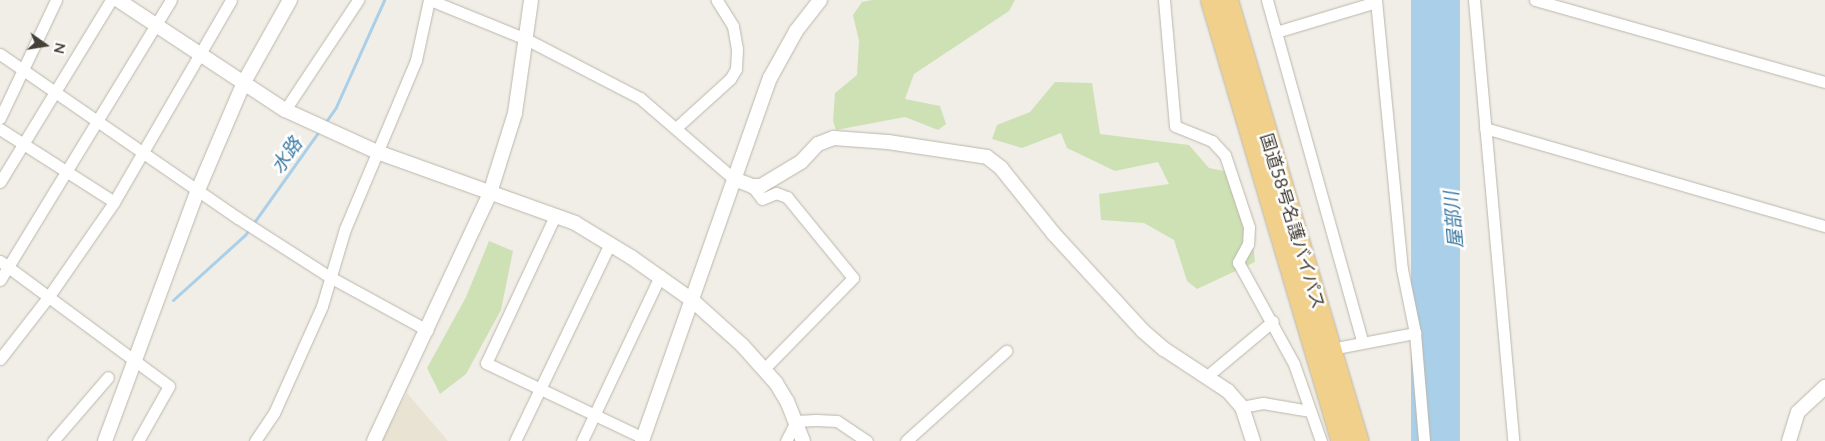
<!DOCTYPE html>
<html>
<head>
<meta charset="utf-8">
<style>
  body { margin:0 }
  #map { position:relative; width:1825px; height:441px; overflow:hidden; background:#f1eee7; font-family:Lato,"Noto Sans JP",sans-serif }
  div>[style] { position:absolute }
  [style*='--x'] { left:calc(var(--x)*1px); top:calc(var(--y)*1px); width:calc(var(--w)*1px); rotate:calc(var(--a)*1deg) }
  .education>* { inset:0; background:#e9e3d3 }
  .green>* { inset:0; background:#cde1b4 }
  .water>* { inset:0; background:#aacfe8; transform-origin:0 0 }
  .stream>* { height:3px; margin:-1.5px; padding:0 1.5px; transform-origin:1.5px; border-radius:1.5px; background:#aacfe8 }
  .roads { filter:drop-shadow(0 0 1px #bcb6ab) drop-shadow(0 0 1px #bcb6ab) }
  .minor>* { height:11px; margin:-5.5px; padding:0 5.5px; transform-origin:5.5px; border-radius:5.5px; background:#fff }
  .tertiary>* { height:14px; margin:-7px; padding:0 7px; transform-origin:7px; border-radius:7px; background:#fff }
  .trunk>* { height:19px; margin:-9.5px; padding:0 9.5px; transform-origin:9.5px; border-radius:9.5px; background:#f0d08a }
  span { translate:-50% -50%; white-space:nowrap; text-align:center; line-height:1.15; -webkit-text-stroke:5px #fff; paint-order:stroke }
  .street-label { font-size:18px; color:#443f37 }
  .water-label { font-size:19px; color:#3c79a3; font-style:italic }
  .north { position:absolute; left:20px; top:20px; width:50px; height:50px; -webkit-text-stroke:4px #fff; paint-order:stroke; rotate:103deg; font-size:14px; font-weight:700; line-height:20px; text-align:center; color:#443f37 }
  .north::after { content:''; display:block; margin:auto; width:18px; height:22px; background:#443f37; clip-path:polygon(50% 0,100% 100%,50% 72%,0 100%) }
</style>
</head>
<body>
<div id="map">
  <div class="education">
    <i style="clip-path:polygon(407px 393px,448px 441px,381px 441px)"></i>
  </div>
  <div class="green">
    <i style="clip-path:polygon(872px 0,1015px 0,1009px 11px,914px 74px,905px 99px,940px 106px,946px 124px,938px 130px,905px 117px,836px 130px,833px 121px,835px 93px,857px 75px,859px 41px,853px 15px,862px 2px)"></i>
    <i style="clip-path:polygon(1055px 82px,1092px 83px,1100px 134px,1189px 145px,1209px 168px,1235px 173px,1250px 214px,1255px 262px,1197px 289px,1187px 281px,1174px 240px,1144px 223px,1101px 220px,1099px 194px,1169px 184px,1158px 162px,1115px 171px,1067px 148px,1061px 133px,1022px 148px,992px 139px,997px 125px,1030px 112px)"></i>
    <i style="clip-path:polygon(489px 241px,513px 251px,501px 310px,466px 374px,440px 394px,427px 368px,466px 297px)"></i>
  </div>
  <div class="water">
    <i style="left:1411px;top:0;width:49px;height:443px"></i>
  </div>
  <div class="stream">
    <i style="--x:325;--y:123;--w:19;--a:-55"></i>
    <i style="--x:336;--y:107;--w:117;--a:-65.8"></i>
    <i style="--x:173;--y:300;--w:97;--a:-42.1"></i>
    <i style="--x:245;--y:235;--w:129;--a:-54.5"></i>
  </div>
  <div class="roads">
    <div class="minor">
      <i style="--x:430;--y:0;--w:104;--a:22.1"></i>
      <i style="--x:526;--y:39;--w:128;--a:27.4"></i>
      <i style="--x:640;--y:98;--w:124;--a:40.8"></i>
      <i style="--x:1164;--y:0;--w:126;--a:85"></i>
      <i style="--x:1175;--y:126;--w:40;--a:22"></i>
      <i style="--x:1212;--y:141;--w:19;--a:47"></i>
      <i style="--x:1225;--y:155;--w:76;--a:71.6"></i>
      <i style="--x:1249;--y:227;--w:17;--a:93"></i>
      <i style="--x:1248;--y:244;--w:21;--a:119"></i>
      <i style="--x:1238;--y:262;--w:116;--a:61.2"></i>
      <i style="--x:1294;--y:364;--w:82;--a:70.7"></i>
      <i style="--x:1267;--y:0;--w:354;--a:74.4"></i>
      <i style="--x:1376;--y:0;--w:270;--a:84.5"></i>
      <i style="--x:1402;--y:269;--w:65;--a:78.5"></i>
      <i style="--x:1415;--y:333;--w:108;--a:85.2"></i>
      <i style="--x:1474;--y:0;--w:443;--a:84.9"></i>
      <i style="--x:1535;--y:0;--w:301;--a:15.8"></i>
      <i style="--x:1276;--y:32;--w:104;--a:-16.7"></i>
      <i style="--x:0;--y:54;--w:289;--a:34.6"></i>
      <i style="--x:238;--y:218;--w:109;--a:32.7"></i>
      <i style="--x:330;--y:277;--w:111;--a:28.7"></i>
      <i style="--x:285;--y:110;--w:132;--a:-56.4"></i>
      <i style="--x:0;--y:118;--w:131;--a:-64.6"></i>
      <i style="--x:677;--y:127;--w:72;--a:-42.2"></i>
      <i style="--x:730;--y:79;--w:12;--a:-59"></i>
      <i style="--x:736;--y:69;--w:20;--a:-87"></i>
      <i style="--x:737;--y:49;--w:23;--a:-100"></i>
      <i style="--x:733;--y:26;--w:31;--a:-122"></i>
      <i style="--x:1485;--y:128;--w:354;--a:16.1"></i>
      <i style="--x:0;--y:129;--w:135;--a:32.6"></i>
      <i style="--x:0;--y:182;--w:213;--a:-58.6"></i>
      <i style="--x:752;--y:186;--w:16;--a:52"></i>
      <i style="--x:762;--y:199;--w:15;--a:-23"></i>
      <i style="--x:776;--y:193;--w:12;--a:20"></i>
      <i style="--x:787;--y:197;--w:104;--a:50.8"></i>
      <i style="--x:853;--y:278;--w:127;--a:134.4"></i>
      <i style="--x:555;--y:216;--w:162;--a:115.1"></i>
      <i style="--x:486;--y:363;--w:174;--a:25.5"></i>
      <i style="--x:0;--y:261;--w:210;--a:36.5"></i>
      <i style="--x:169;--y:386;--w:63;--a:119.4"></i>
      <i style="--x:0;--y:280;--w:328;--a:-58.6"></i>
      <i style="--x:1331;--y:349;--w:86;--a:-10.8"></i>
      <i style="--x:0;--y:359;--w:80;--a:-52.1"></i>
      <i style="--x:49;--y:296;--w:114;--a:-55.3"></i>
      <i style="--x:114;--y:202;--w:233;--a:-59.9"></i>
      <i style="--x:1206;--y:377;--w:87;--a:-39.9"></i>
      <i style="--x:1242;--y:407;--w:21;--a:-11"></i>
      <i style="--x:1263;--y:403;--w:48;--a:9.7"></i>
      <i style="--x:53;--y:441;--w:84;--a:-49.3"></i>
      <i style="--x:255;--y:441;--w:34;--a:-56"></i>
      <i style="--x:274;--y:413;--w:117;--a:-65.8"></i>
      <i style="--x:322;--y:306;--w:80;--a:-73.4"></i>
      <i style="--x:345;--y:229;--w:183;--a:-67.2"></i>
      <i style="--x:416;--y:60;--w:61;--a:-77.8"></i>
      <i style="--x:515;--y:441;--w:219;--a:-64.3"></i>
      <i style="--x:582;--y:441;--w:183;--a:-64.7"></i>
      <i style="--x:786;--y:441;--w:22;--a:-63"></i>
      <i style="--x:796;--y:421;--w:20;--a:-3"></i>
      <i style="--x:816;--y:420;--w:21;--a:3"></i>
      <i style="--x:837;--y:421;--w:36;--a:34"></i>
      <i style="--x:906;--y:441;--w:135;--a:-42"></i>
    </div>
    <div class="tertiary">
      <i style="--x:118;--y:0;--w:200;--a:33.4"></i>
      <i style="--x:285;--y:110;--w:101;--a:24.5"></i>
      <i style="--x:377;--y:152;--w:210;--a:19.7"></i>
      <i style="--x:575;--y:223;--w:66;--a:31.3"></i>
      <i style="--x:631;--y:257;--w:75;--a:35.2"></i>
      <i style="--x:692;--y:300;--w:67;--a:42"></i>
      <i style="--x:742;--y:345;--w:51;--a:48.2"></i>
      <i style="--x:776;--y:383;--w:21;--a:59"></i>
      <i style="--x:787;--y:401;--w:43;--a:68.2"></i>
      <i style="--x:734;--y:179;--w:19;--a:21"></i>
      <i style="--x:752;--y:186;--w:9;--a:0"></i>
      <i style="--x:761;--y:186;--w:47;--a:-31"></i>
      <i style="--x:801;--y:162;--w:25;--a:-47"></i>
      <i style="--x:818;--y:144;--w:17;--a:-21"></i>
      <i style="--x:834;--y:138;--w:54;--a:4.2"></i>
      <i style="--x:888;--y:142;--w:100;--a:8.6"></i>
      <i style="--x:987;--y:157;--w:18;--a:38"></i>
      <i style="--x:1001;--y:168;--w:83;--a:51.3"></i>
      <i style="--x:1053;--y:233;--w:133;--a:47.4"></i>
      <i style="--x:1143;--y:331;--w:28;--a:41"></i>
      <i style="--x:1164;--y:349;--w:77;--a:33.3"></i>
      <i style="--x:1228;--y:391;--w:21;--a:49"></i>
      <i style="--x:1242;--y:407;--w:36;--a:72"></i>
      <i style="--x:105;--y:441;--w:268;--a:-69.7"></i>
      <i style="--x:198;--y:190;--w:117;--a:-66.9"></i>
      <i style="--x:244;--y:82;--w:94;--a:-60.7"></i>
      <i style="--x:374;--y:441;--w:274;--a:-64.9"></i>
      <i style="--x:490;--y:193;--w:84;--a:-72.6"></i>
      <i style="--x:515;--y:113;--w:114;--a:-81.9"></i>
      <i style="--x:642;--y:441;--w:385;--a:-70.6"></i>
      <i style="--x:770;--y:78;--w:54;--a:-61"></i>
      <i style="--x:796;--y:31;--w:39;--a:-52"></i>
      <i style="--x:1789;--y:441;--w:30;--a:-73"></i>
      <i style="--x:1798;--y:412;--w:37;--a:-43"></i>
    </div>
    <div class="trunk">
      <i style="--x:1210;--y:0;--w:460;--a:73.5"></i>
      <i style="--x:1228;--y:0;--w:460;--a:73.5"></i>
    </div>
  </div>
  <div class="street-label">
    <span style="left:1293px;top:221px;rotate:73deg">国道58号名護バイパス</span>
  </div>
  <div class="water-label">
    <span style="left:286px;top:155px;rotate:-55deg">水路</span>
    <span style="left:1453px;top:220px;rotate:-95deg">屋部川</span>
  </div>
  <div class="north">N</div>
</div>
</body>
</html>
